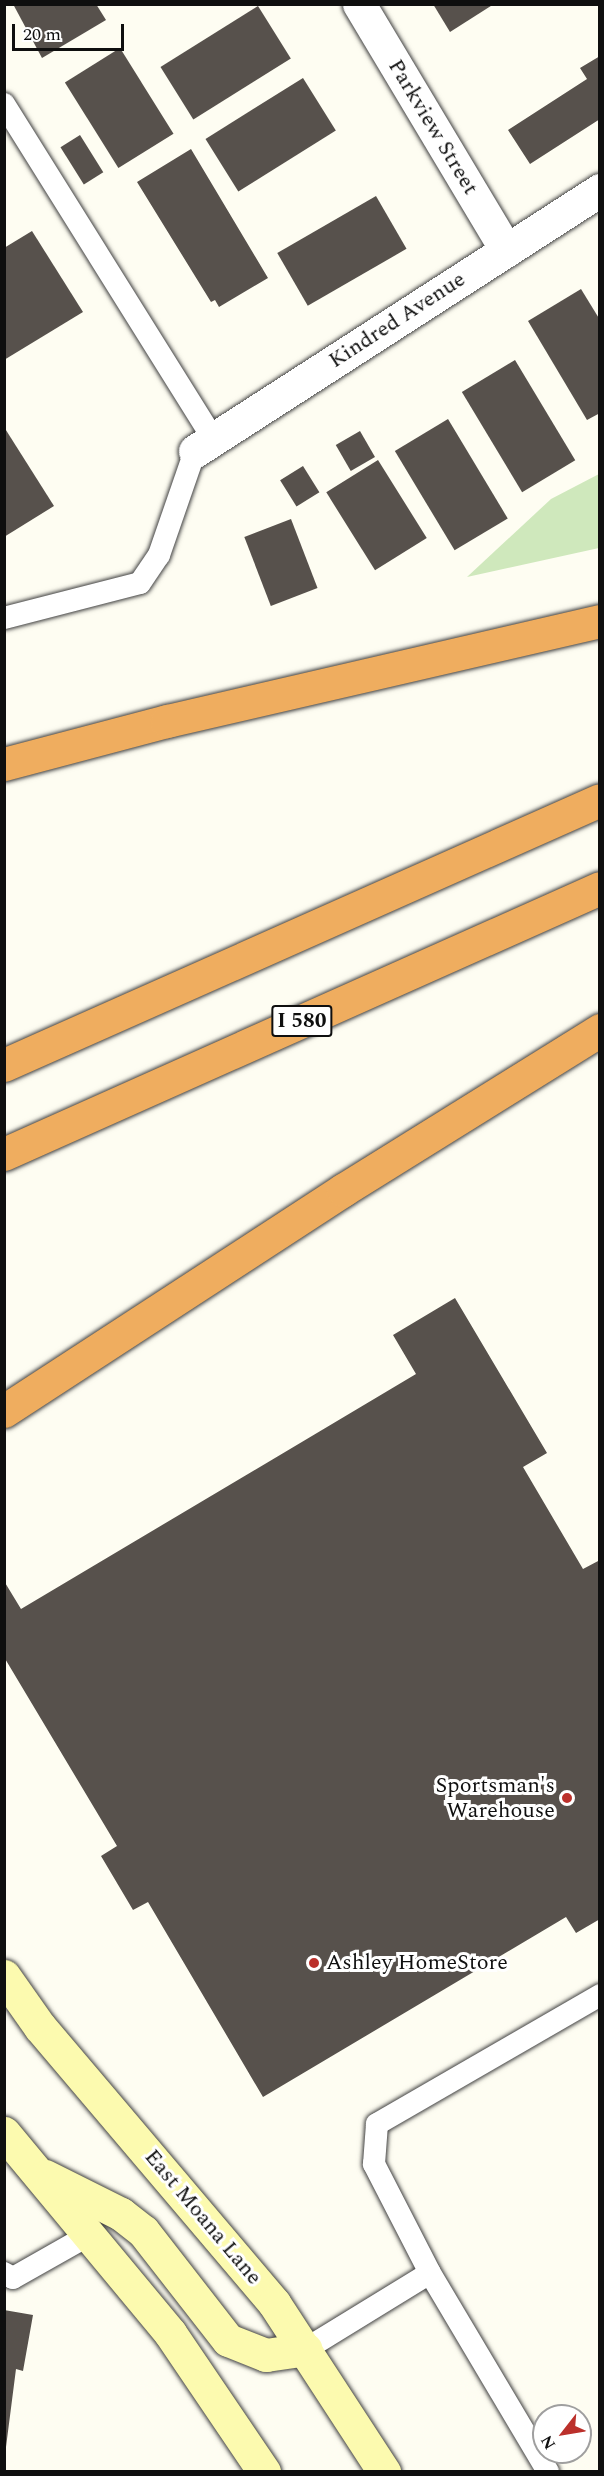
<!DOCTYPE html>
<html>
<head>
<meta charset="utf-8">
<style>
  body { margin:0 }
  #map { position:relative; width:604px; height:2476px; overflow:hidden; background:#fefdf2; font-family:Spectral,serif }
  div>[style] { position:absolute }
  [style*='--x'] { left:calc(var(--x)*1px); top:calc(var(--y)*1px); width:calc(var(--w)*1px); rotate:calc(var(--a)*1deg) }
  .green>* { inset:0; background:#cfe8bc }
  .building>* { inset:0; background:#57514c; transform-origin:0 0 }
  .roads { filter:drop-shadow(0 0 2px #424242) drop-shadow(0 0 2px #424242) }
  .service>* { height:22px; margin:-11px; padding:0 11px; transform-origin:11px; border-radius:11px; background:#fff }
  .minor>* { height:33px; margin:-16.5px; padding:0 16.5px; transform-origin:16.5px; border-radius:16.5px; background:#fff }
  .secondary>* { height:33px; margin:-16.5px; padding:0 16.5px; transform-origin:16.5px; border-radius:16.5px; background:#fcfaaf }
  .motorway>* { height:33px; margin:-16.5px; padding:0 16.5px; transform-origin:16.5px; border-radius:16.5px; background:#efad5f }
  .dots>* { width:16px; height:16px; translate:-50% -50%; box-sizing:border-box; border:3px solid #fff; border-radius:50% }
  span { translate:-50% -50%; white-space:nowrap; text-align:center; line-height:1.15; -webkit-text-stroke:6px #fff; paint-order:stroke }
  .shield-label span { padding:2px 4px; background:#fff; border:2px solid; border-radius:4px; -webkit-text-stroke-width:0 }
  .shield-label { font-size:21px; color:#0f0f0f; font-weight:700 }
  .street-label { font-size:22px; color:#0f0f0f }
  .poi-label { font-size:22px; color:#0f0f0f }
  .right { translate:-100% -50%; text-align:right }
  .left { translate:0 -50%; text-align:left }
  .frame { position:absolute; inset:0; border:6px solid #0f0f0f; pointer-events:none }
  .north { position:absolute; left:532px; top:2404px; width:60px; height:60px; box-sizing:border-box; background:#fff; border:2px solid #9f9f9f; border-radius:50%; rotate:239deg; font-size:16px; font-weight:700; line-height:24px; text-align:center; color:#0f0f0f }
  .north::after { content:''; display:block; margin:auto; width:21px; height:27px; background:#bb302b; clip-path:polygon(50% 0,100% 100%,50% 72%,0 100%) }
  .scale { position:absolute; left:12px; top:24px; width:112px; height:27px; box-sizing:border-box; border:3px solid #0f0f0f; border-top:0; padding-left:8px; font-size:18px; line-height:21px; white-space:nowrap; color:#0f0f0f; -webkit-text-stroke:4px #fff; paint-order:stroke }
</style>
</head>
<body>
<div id="map">
  <div class="green">
    <i style="clip-path:polygon(599px 474px,599px 548px,467px 577px,551px 499px)"></i>
  </div>
  <div class="building">
    <i style="clip-path:polygon(13px 4px,96px 4px,106px 20px,42px 58px)"></i>
    <i style="clip-path:polygon(433px 4px,494px 4px,450px 32px)"></i>
    <i style="left:258px;top:6px;width:62px;height:115px;rotate:58deg"></i>
    <i style="left:120px;top:48px;width:101px;height:65px;rotate:58deg"></i>
    <i style="clip-path:polygon(600px 56px,600px 119px,530px 164px,508px 130px,587px 79px,580px 68px)"></i>
    <i style="left:303px;top:78px;width:62px;height:115px;rotate:58deg"></i>
    <i style="left:80px;top:135px;width:44px;height:23px;rotate:58deg"></i>
    <i style="clip-path:polygon(191px 149px,268px 278px,219px 307px,215px 300px,211px 302px,137px 182px)"></i>
    <i style="left:376px;top:196px;width:61px;height:114px;rotate:60deg"></i>
    <i style="clip-path:polygon(32px 231px,83px 312px,4px 360px,4px 248px)"></i>
    <i style="clip-path:polygon(581px 289px,600px 320px,600px 413px,587px 420px,528px 321px)"></i>
    <i style="left:515px;top:360px;width:117px;height:62px;rotate:59deg"></i>
    <i style="left:448px;top:419px;width:116px;height:62px;rotate:59deg"></i>
    <i style="clip-path:polygon(4px 427px,54px 506px,4px 537px)"></i>
    <i style="left:360px;top:431px;width:30px;height:28px;rotate:60deg"></i>
    <i style="left:378px;top:460px;width:92px;height:61px;rotate:58deg"></i>
    <i style="left:303px;top:466px;width:31px;height:27px;rotate:58deg"></i>
    <i style="left:291px;top:519px;width:74px;height:50px;rotate:69deg"></i>
    <i style="clip-path:polygon(455px 1298px,547px 1453px,523px 1467px,583px 1569px,600px 1560px,600px 1919px,576px 1933px,566px 1917px,263px 2097px,148px 1902px,133px 1910px,101px 1856px,117px 1846px,4px 1657px,4px 1581px,21px 1609px,416px 1374px,393px 1335px)"></i>
    <i style="clip-path:polygon(4px 2310px,33px 2315px,23px 2371px,16px 2369px,6px 2447px)"></i>
  </div>
  <div class="roads">
    <div class="service">
      <i style="--x:4;--y:104;--w:395;--a:58"></i>
      <i style="--x:4;--y:618;--w:140;--a:-14.4"></i>
      <i style="--x:140;--y:583;--w:34;--a:-56"></i>
      <i style="--x:159;--y:555;--w:110;--a:-70.9"></i>
      <i style="--x:4;--y:2273;--w:10;--a:29"></i>
      <i style="--x:13;--y:2278;--w:87;--a:-29.5"></i>
      <i style="--x:430;--y:2273;--w:231;--a:59.3"></i>
      <i style="--x:306;--y:2349;--w:145;--a:-31.5"></i>
      <i style="--x:430;--y:2273;--w:123;--a:-117.2"></i>
      <i style="--x:374;--y:2164;--w:40;--a:-85.7"></i>
      <i style="--x:377;--y:2124;--w:258;--a:-30"></i>
    </div>
    <div class="minor">
      <i style="--x:359;--y:4;--w:287;--a:59.1"></i>
      <i style="--x:195;--y:451;--w:482;--a:-32.8"></i>
    </div>
    <div class="secondary">
      <i style="--x:4;--y:1976;--w:62;--a:54.8"></i>
      <i style="--x:40;--y:2027;--w:362;--a:49.7"></i>
      <i style="--x:274;--y:2303;--w:202;--a:56.9"></i>
      <i style="--x:4;--y:2133;--w:260;--a:50.3"></i>
      <i style="--x:170;--y:2333;--w:168;--a:55.9"></i>
      <i style="--x:45;--y:2176;--w:85;--a:26.6"></i>
      <i style="--x:121;--y:2214;--w:28;--a:38"></i>
      <i style="--x:143;--y:2231;--w:138;--a:52.1"></i>
      <i style="--x:228;--y:2340;--w:41;--a:21.5"></i>
      <i style="--x:266;--y:2355;--w:40;--a:-8.5"></i>
    </div>
    <div class="motorway">
      <i style="--x:4;--y:764;--w:169;--a:-14.8"></i>
      <i style="--x:167;--y:721;--w:444;--a:-13"></i>
      <i style="--x:4;--y:1065;--w:652;--a:-23.97"></i>
      <i style="--x:4;--y:1154;--w:653;--a:-24.05"></i>
      <i style="--x:4;--y:1411;--w:405;--a:-33.1"></i>
      <i style="--x:343;--y:1190;--w:303;--a:-31.9"></i>
    </div>
  </div>
  <div class="dots">
    <i style="left:567px;top:1798px;background:#bb302b"></i>
    <i style="left:314px;top:1963px;background:#bb302b"></i>
  </div>
  <div class="shield-label">
    <span style="left:302px;top:1021px">I 580</span>
  </div>
  <div class="street-label">
    <span style="left:433px;top:127px;rotate:59deg">Parkview Street</span>
    <span style="left:397px;top:320px;rotate:-33deg">Kindred Avenue</span>
    <span style="left:203px;top:2217px;rotate:50deg">East Moana Lane</span>
  </div>
  <div class="poi-label">
    <span class="right" style="left:555px;top:1798px">Sportsman's<br>Warehouse</span>
    <span class="left" style="left:326px;top:1963px">Ashley HomeStore</span>
  </div>
  <div class="frame"></div>
  <div class="north">N</div>
  <div class="scale">20 m</div>
</div>
</body>
</html>
